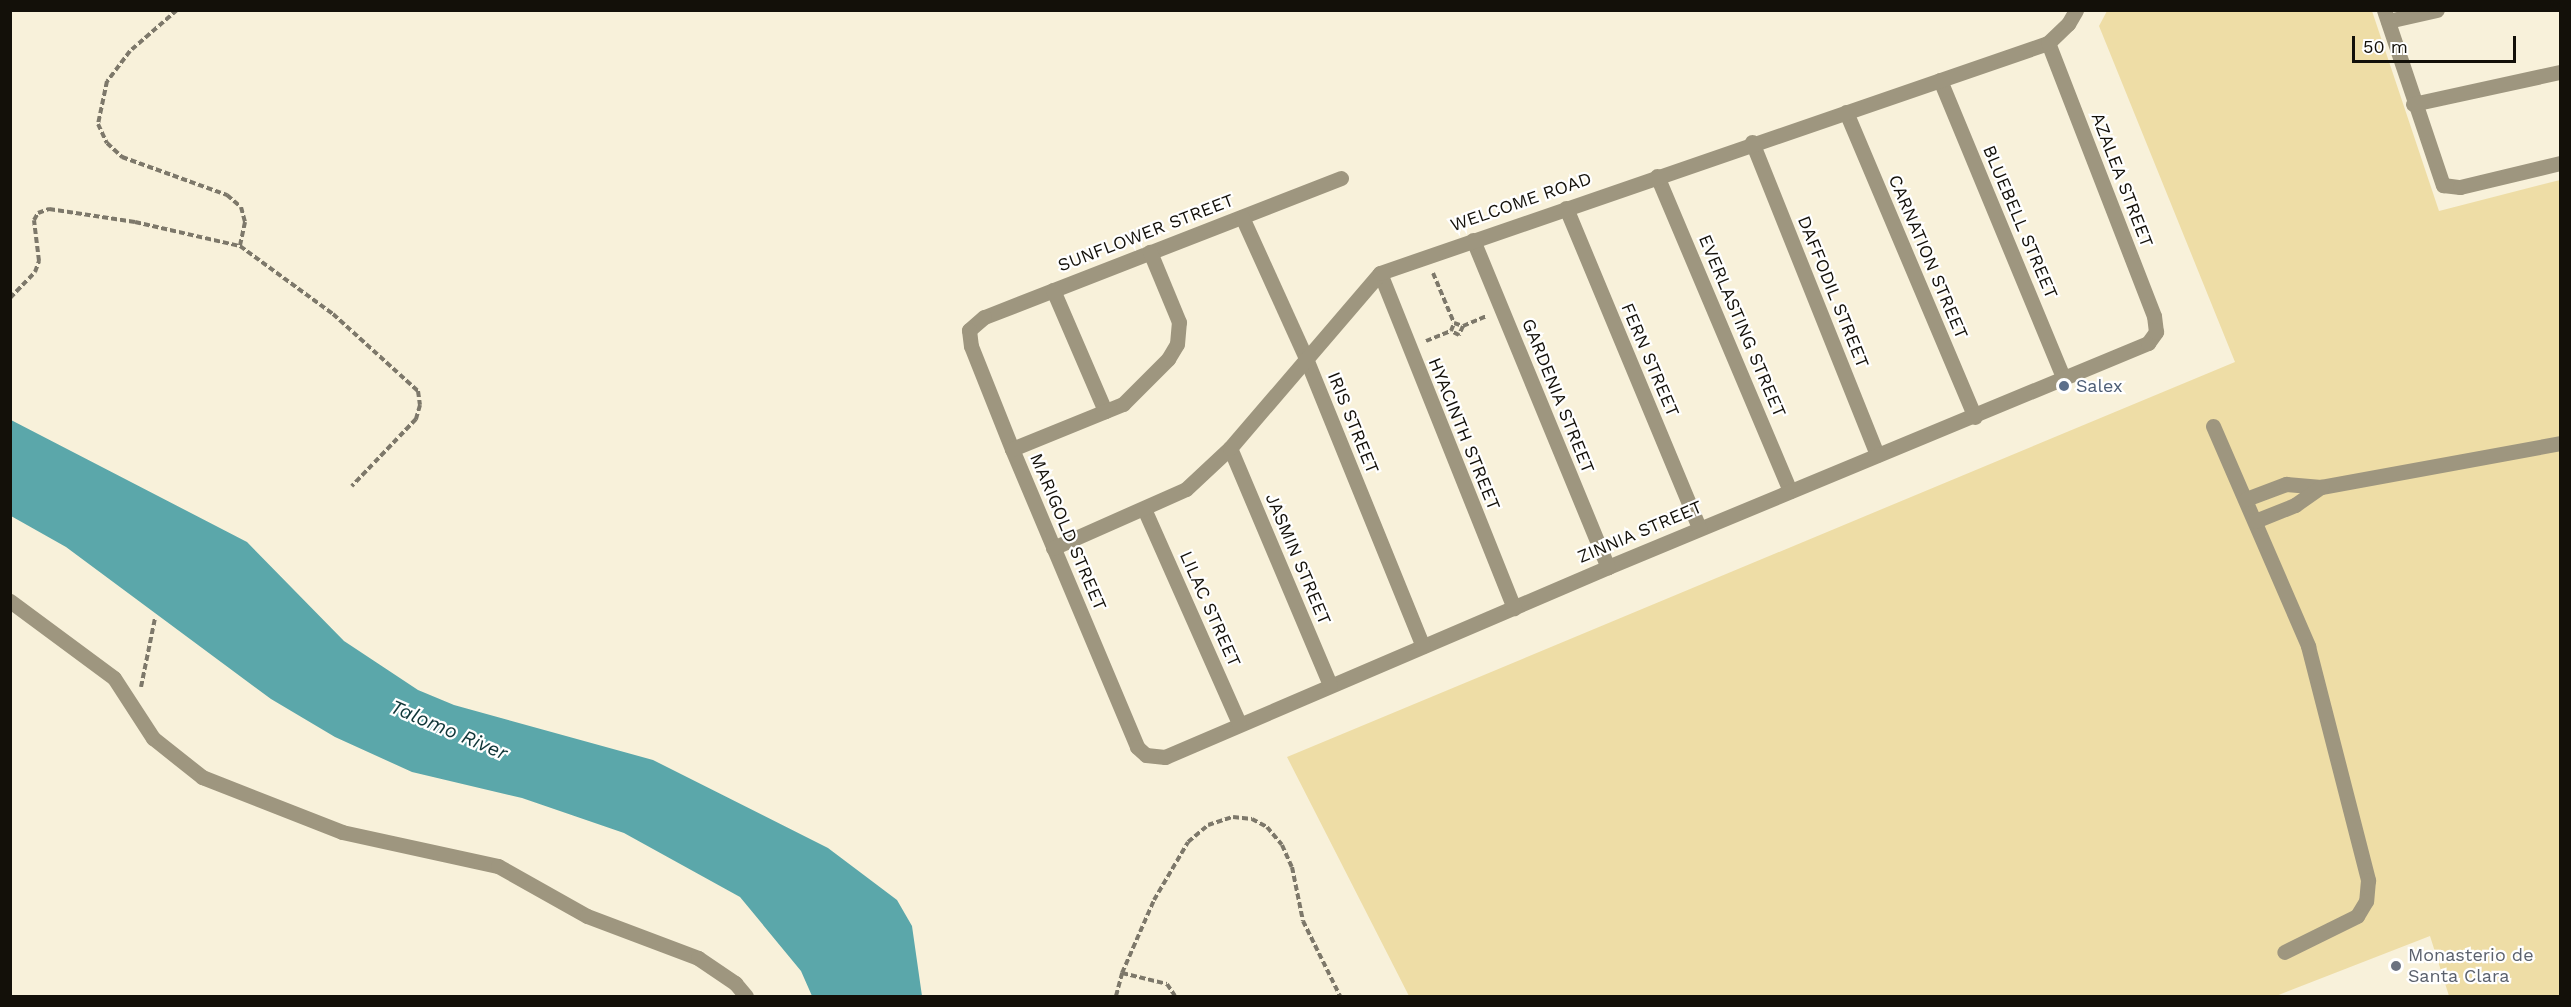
<!DOCTYPE html>
<html>
<head>
<meta charset="utf-8">
<style>
  body { margin:0 }
  #map { position:relative; width:2571px; height:1007px; overflow:hidden; background:#f8f1da; font-family:"Work Sans",sans-serif }
  div>[style] { position:absolute }
  [style*='--x'] { left:calc(var(--x)*1px); top:calc(var(--y)*1px); width:calc(var(--w)*1px); rotate:calc(var(--a)*1deg) }
  .green>* { inset:0; background:#eedda6 }
  .water>* { inset:0; background:#5ba7aa }
  .path>* { height:4px; margin-top:-2px; transform-origin:0; background:repeating-linear-gradient(90deg,#7d786a 0 6px,transparent 0 9px) }
  .minor>* { height:15px; margin:-7.5px; padding:0 7.5px; transform-origin:7.5px; border-radius:7.5px; background:#9e967f }
  .dots>* { width:16px; height:16px; translate:-50% -50%; box-sizing:border-box; border:3px solid #fff; border-radius:50% }
  span { translate:-50% -50%; white-space:nowrap; text-align:center; line-height:1.15; -webkit-text-stroke:4.5px #fff; paint-order:stroke }
  .street-label { font-size:18px; color:#131009 }
  .service-label { font-size:18px; color:#4e5e75 }
  .left { translate:0 -50%; text-align:left }
  .worship-label { font-size:18px; color:#5b616d }
  .water-label { font-size:20px; color:#103638; font-style:italic }
  .frame { position:absolute; inset:0; border:12px solid #131009; pointer-events:none }
  .scale { position:absolute; left:2352px; top:36px; width:164px; height:27px; box-sizing:border-box; border:3px solid #131009; border-top:0; padding-left:8px; font-size:18px; line-height:21px; white-space:nowrap; color:#131009; -webkit-text-stroke:4px #fff; paint-order:stroke }
</style>
</head>
<body>
<div id="map">
  <div class="green">
    <i style="clip-path:polygon(2107px 11px,2372px 11px,2439px 211px,2560px 180px,2560px 996px,2449px 996px,2430px 936px,2276px 996px,1409px 996px,1287px 757px,2235px 362px,2099px 26px)"></i>
  </div>
  <div class="water">
    <i style="clip-path:polygon(11px 420px,247px 542px,344px 641px,418px 690px,454px 705px,653px 760px,828px 848px,897px 900px,912px 926px,922px 996px,812px 996px,801px 971px,740px 897px,624px 833px,522px 798px,412px 772px,335px 737px,271px 699px,66px 547px,11px 516px)"></i>
  </div>
  <div class="path">
    <i style="--x:177;--y:10;--w:62;--a:138.9"></i>
    <i style="--x:130;--y:51;--w:38;--a:127"></i>
    <i style="--x:107;--y:81;--w:44;--a:101.8"></i>
    <i style="--x:98;--y:124;--w:21;--a:65"></i>
    <i style="--x:107;--y:143;--w:21;--a:43"></i>
    <i style="--x:122;--y:157;--w:112;--a:19.9"></i>
    <i style="--x:227;--y:195;--w:18;--a:41"></i>
    <i style="--x:241;--y:207;--w:16;--a:75"></i>
    <i style="--x:245;--y:222;--w:25;--a:102"></i>
    <i style="--x:1433;--y:273;--w:54;--a:67.2"></i>
    <i style="--x:1454;--y:323;--w:9;--a:18"></i>
    <i style="--x:1463;--y:326;--w:10;--a:114"></i>
    <i style="--x:1459;--y:335;--w:9;--a:-153"></i>
    <i style="--x:1451;--y:331;--w:9;--a:-69"></i>
    <i style="--x:10;--y:298;--w:36;--a:-46"></i>
    <i style="--x:35;--y:272;--w:12;--a:-70"></i>
    <i style="--x:39;--y:261;--w:41;--a:-97"></i>
    <i style="--x:34;--y:220;--w:8;--a:-60"></i>
    <i style="--x:38;--y:213;--w:12;--a:-20"></i>
    <i style="--x:49;--y:209;--w:87;--a:8.6"></i>
    <i style="--x:135;--y:222;--w:108;--a:12.9"></i>
    <i style="--x:240;--y:246;--w:115;--a:36.2"></i>
    <i style="--x:333;--y:314;--w:115;--a:42.2"></i>
    <i style="--x:418;--y:391;--w:14;--a:82"></i>
    <i style="--x:420;--y:405;--w:15;--a:106"></i>
    <i style="--x:416;--y:419;--w:93;--a:133.7"></i>
    <i style="--x:1463;--y:326;--w:26;--a:-23"></i>
    <i style="--x:1426;--y:341;--w:27;--a:-22"></i>
    <i style="--x:141;--y:687;--w:70;--a:-78.5"></i>
    <i style="--x:1122;--y:973;--w:46;--a:13.7"></i>
    <i style="--x:1167;--y:984;--w:14;--a:56"></i>
    <i style="--x:1116;--y:996;--w:24;--a:-75"></i>
    <i style="--x:1122;--y:973;--w:80;--a:-66.3"></i>
    <i style="--x:1154;--y:900;--w:67;--a:-59.6"></i>
    <i style="--x:1188;--y:842;--w:26;--a:-40"></i>
    <i style="--x:1208;--y:825;--w:26;--a:-18"></i>
    <i style="--x:1233;--y:817;--w:19;--a:6"></i>
    <i style="--x:1252;--y:819;--w:17;--a:28"></i>
    <i style="--x:1267;--y:827;--w:23;--a:50"></i>
    <i style="--x:1282;--y:845;--w:24;--a:66"></i>
    <i style="--x:1292;--y:867;--w:55;--a:78.5"></i>
    <i style="--x:1303;--y:921;--w:84;--a:63.7"></i>
  </div>
  <div class="minor">
    <i style="--x:2384;--y:10;--w:185;--a:71.4"></i>
    <i style="--x:2443;--y:185;--w:17;--a:7"></i>
    <i style="--x:2460;--y:187;--w:103;--a:-13.5"></i>
    <i style="--x:2388;--y:21;--w:50;--a:-12.7"></i>
    <i style="--x:1940;--y:80;--w:324;--a:67.5"></i>
    <i style="--x:2413;--y:104;--w:150;--a:-12.3"></i>
    <i style="--x:1846;--y:112;--w:331;--a:67.1"></i>
    <i style="--x:1752;--y:142;--w:337;--a:68.2"></i>
    <i style="--x:1657;--y:176;--w:342;--a:67.1"></i>
    <i style="--x:1341;--y:178;--w:383;--a:158.7"></i>
    <i style="--x:984;--y:317;--w:20;--a:139"></i>
    <i style="--x:969;--y:330;--w:16;--a:83"></i>
    <i style="--x:971;--y:346;--w:111;--a:68.3"></i>
    <i style="--x:1012;--y:449;--w:323;--a:67.2"></i>
    <i style="--x:1137;--y:747;--w:12;--a:42"></i>
    <i style="--x:1146;--y:755;--w:19;--a:6"></i>
    <i style="--x:1165;--y:757;--w:482;--a:-23.2"></i>
    <i style="--x:1608;--y:567;--w:585;--a:-22.53"></i>
    <i style="--x:2148;--y:343;--w:14;--a:-54"></i>
    <i style="--x:2156;--y:332;--w:16;--a:-97"></i>
    <i style="--x:2154;--y:316;--w:293;--a:-111.2"></i>
    <i style="--x:1566;--y:208;--w:347;--a:67.4"></i>
    <i style="--x:1242;--y:217;--w:153;--a:65.6"></i>
    <i style="--x:1305;--y:356;--w:313;--a:67.9"></i>
    <i style="--x:1473;--y:240;--w:354;--a:67.6"></i>
    <i style="--x:1380;--y:273;--w:361;--a:68.2"></i>
    <i style="--x:1053;--y:290;--w:132;--a:66.7"></i>
    <i style="--x:2213;--y:426;--w:240;--a:66.6"></i>
    <i style="--x:2308;--y:646;--w:242;--a:75.6"></i>
    <i style="--x:2368;--y:880;--w:21;--a:95"></i>
    <i style="--x:2366;--y:901;--w:17;--a:121"></i>
    <i style="--x:2357;--y:916;--w:81;--a:153.7"></i>
    <i style="--x:1230;--y:448;--w:257;--a:67.1"></i>
    <i style="--x:1012;--y:449;--w:120;--a:-22.1"></i>
    <i style="--x:1123;--y:404;--w:64;--a:-45"></i>
    <i style="--x:1168;--y:359;--w:17;--a:-59"></i>
    <i style="--x:1177;--y:344;--w:22;--a:-85"></i>
    <i style="--x:1179;--y:322;--w:76;--a:-112.5"></i>
    <i style="--x:2246;--y:499;--w:43;--a:-20.6"></i>
    <i style="--x:2286;--y:484;--w:35;--a:5"></i>
    <i style="--x:2321;--y:487;--w:243;--a:-10.4"></i>
    <i style="--x:1145;--y:511;--w:232;--a:66.1"></i>
    <i style="--x:2255;--y:521;--w:43;--a:-21.8"></i>
    <i style="--x:2295;--y:505;--w:32;--a:-35"></i>
    <i style="--x:1053;--y:548;--w:145;--a:-23.9"></i>
    <i style="--x:1186;--y:489;--w:60;--a:-43"></i>
    <i style="--x:1230;--y:448;--w:230;--a:-49.4"></i>
    <i style="--x:1380;--y:273;--w:706;--a:-19"></i>
    <i style="--x:2048;--y:43;--w:28;--a:-44"></i>
    <i style="--x:2068;--y:24;--w:16;--a:-60"></i>
    <i style="--x:10;--y:601;--w:129;--a:36.5"></i>
    <i style="--x:114;--y:678;--w:72;--a:57"></i>
    <i style="--x:153;--y:738;--w:63;--a:38.5"></i>
    <i style="--x:202;--y:777;--w:150;--a:21.4"></i>
    <i style="--x:342;--y:832;--w:160;--a:12.3"></i>
    <i style="--x:498;--y:866;--w:102;--a:29.3"></i>
    <i style="--x:587;--y:916;--w:119;--a:20.7"></i>
    <i style="--x:698;--y:958;--w:45;--a:34"></i>
    <i style="--x:735;--y:983;--w:17;--a:50"></i>
  </div>
  <div class="dots">
    <i style="left:2064px;top:386px;background:#5c6f8a"></i>
    <i style="left:2396px;top:966px;background:#6b7280"></i>
  </div>
  <div class="street-label">
    <span style="left:2122px;top:180px;rotate:69deg">AZALEA STREET</span>
    <span style="left:1521px;top:202px;rotate:-19deg">WELCOME ROAD</span>
    <span style="left:2020px;top:222px;rotate:67deg">BLUEBELL STREET</span>
    <span style="left:1146px;top:233px;rotate:-21deg">SUNFLOWER STREET</span>
    <span style="left:1928px;top:257px;rotate:67deg">CARNATION STREET</span>
    <span style="left:1833px;top:292px;rotate:68deg">DAFFODIL STREET</span>
    <span style="left:1742px;top:326px;rotate:67deg">EVERLASTING STREET</span>
    <span style="left:1650px;top:360px;rotate:67deg">FERN STREET</span>
    <span style="left:1558px;top:396px;rotate:68deg">GARDENIA STREET</span>
    <span style="left:1353px;top:423px;rotate:68deg">IRIS STREET</span>
    <span style="left:1464px;top:434px;rotate:68deg">HYACINTH STREET</span>
    <span style="left:1068px;top:532px;rotate:67deg">MARIGOLD STREET</span>
    <span style="left:1640px;top:532px;rotate:-23deg">ZINNIA STREET</span>
    <span style="left:1298px;top:559px;rotate:67deg">JASMIN STREET</span>
    <span style="left:1210px;top:609px;rotate:66deg">LILAC STREET</span>
  </div>
  <div class="service-label">
    <span class="left" style="left:2076px;top:386px">Salex</span>
  </div>
  <div class="worship-label">
    <span class="left" style="left:2408px;top:966px">Monasterio de<br>Santa Clara</span>
  </div>
  <div class="water-label">
    <span style="left:449px;top:730px;rotate:23deg">Talomo River</span>
  </div>
  <div class="frame"></div>
  <div class="scale">50 m</div>
</div>
</body>
</html>
